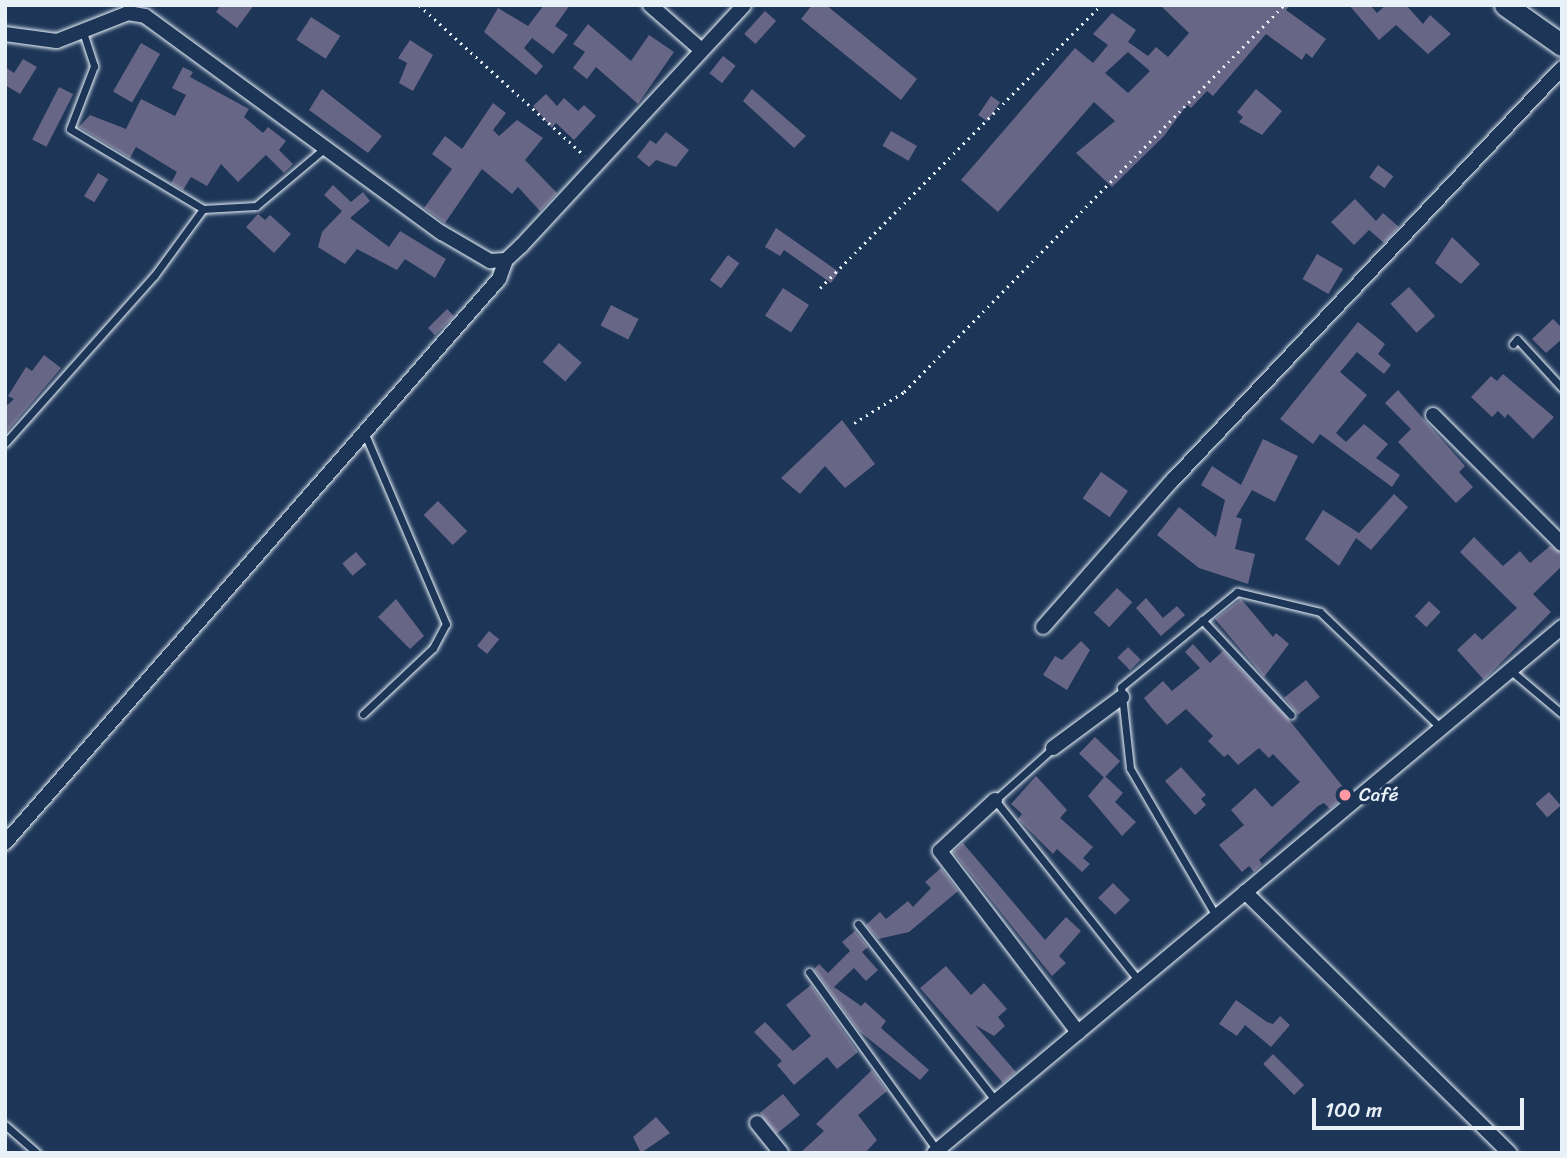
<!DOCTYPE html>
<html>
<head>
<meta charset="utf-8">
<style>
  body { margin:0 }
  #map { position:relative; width:1567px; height:1158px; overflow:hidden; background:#1d3557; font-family:Sriracha,sans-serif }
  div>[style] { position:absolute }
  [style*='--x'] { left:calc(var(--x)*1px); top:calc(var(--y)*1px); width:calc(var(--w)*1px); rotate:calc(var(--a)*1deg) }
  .building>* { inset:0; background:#686686; transform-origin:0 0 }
  .path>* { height:2.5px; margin-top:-1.25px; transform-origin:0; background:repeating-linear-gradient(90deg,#e8f1f8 0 2px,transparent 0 7px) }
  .roads { filter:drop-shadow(0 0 2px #e8f1f8) drop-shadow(0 0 2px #e8f1f8) }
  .lane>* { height:7px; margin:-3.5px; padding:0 3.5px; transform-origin:3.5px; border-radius:3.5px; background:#1d3557 }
  .street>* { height:14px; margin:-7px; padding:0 7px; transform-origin:7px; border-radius:7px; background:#1d3557 }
  .secondary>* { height:21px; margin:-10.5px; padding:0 10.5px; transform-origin:10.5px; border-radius:10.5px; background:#1d3557 }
  .dots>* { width:19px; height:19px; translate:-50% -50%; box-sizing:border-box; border:4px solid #1d3557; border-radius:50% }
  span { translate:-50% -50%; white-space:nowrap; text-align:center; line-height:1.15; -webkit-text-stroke:7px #1d3557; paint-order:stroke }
  .poi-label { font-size:19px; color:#e8f1f8 }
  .left { translate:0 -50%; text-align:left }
  .frame { position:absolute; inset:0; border:7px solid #e8f1f8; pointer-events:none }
  .scale { position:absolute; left:1312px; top:1098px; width:212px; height:32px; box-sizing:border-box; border:4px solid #e8f1f8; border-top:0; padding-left:9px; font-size:21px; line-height:24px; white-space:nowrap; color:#e8f1f8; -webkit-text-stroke:5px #1d3557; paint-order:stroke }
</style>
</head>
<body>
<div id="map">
  <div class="building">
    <i style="clip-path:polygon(221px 5px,254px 5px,237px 28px,216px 12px)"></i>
    <i style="clip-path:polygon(544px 5px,570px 5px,555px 26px,568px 35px,553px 54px,532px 38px,524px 48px,543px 66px,536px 75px,484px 32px,498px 8px,528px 26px)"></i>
    <i style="clip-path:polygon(812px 5px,826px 5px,917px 79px,901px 100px,801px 19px)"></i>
    <i style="clip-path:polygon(evenodd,1160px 5px,1290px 5px,1286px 10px,1326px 39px,1312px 58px,1306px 53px,1302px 60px,1266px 34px,1213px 96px,1207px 91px,1191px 108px,1187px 105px,1164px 136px,1112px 187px,1076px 153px,1115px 121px,1094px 102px,998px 212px,961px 180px,1075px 48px,1093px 63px,1108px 45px,1093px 34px,1112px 13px,1136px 30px,1128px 42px,1148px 56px,1156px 47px,1168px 57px,1189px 33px,1160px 5px,1128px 52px,1150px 71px,1128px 93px,1105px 73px,1128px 52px)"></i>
    <i style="clip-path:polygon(1349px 5px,1370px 5px,1377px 13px,1386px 5px,1406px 5px,1423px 24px,1430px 15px,1451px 34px,1428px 54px,1396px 25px,1379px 40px)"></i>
    <i style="left:765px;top:11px;width:15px;height:31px;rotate:42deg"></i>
    <i style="left:311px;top:17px;width:35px;height:27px;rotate:33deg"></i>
    <i style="clip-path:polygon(588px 24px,631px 61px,649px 35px,674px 52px,638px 104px,596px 67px,587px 79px,573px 68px,585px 52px,573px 44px)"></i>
    <i style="clip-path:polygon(410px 40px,433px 55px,413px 91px,399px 83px,407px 63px,398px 58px)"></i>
    <i style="left:141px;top:43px;width:22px;height:56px;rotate:30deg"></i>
    <i style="left:723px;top:56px;width:16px;height:22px;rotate:38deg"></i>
    <i style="clip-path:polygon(23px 59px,37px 67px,20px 94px,5px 85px,5px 67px,14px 73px)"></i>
    <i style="clip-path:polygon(183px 67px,193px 72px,190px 77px,249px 109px,244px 117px,263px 133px,268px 127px,286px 141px,279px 150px,293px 164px,284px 173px,266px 155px,238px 182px,221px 164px,207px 186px,191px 177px,183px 190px,171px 183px,177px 172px,136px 147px,130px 158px,79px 127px,90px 115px,126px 129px,141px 99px,175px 116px,186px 95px,172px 88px)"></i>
    <i style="left:59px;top:87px;width:16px;height:59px;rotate:27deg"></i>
    <i style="clip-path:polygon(322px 89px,382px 136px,368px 153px,309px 110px)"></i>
    <i style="clip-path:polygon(752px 89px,806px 136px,794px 148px,743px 101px)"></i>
    <i style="clip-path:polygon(1256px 89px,1282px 111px,1262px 135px,1239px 122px,1243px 117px,1237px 112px)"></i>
    <i style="clip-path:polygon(546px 94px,557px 106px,564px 98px,578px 111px,584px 105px,596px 116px,574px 140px,556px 123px,552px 128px,533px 106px)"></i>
    <i style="left:991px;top:96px;width:11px;height:23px;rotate:34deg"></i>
    <i style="clip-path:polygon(493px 103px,506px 113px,493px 130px,499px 136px,517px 120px,543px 138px,525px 160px,557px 193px,540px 211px,518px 187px,512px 194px,482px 169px,445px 223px,424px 208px,452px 169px,432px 154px,445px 136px,462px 149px)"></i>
    <i style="left:891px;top:131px;width:30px;height:17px;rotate:30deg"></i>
    <i style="clip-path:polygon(666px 132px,689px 150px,676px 167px,656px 160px,649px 167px,637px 157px,650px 140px,656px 144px)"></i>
    <i style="left:1378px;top:165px;width:19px;height:15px;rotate:36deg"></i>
    <i style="left:98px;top:173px;width:12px;height:27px;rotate:31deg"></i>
    <i style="clip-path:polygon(333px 185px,351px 202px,363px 192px,370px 201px,350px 218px,389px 247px,400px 231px,446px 259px,435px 278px,405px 259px,397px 270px,357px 249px,345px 264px,318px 247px,322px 232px,342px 211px,324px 195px)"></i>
    <i style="clip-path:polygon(1355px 199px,1376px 221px,1383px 213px,1399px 227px,1384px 243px,1369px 230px,1354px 245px,1331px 222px)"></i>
    <i style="clip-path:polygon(258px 214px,265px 220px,270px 215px,291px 234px,274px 253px,246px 227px)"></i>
    <i style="clip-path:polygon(776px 228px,839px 272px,831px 283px,784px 250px,780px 256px,765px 247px)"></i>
    <i style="clip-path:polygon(1452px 237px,1480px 264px,1461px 284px,1435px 263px)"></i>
    <i style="left:1317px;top:254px;width:30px;height:29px;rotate:30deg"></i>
    <i style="left:728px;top:255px;width:14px;height:31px;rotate:36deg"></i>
    <i style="left:1409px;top:287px;width:39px;height:25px;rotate:48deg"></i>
    <i style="left:783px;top:288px;width:31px;height:33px;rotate:33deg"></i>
    <i style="left:611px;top:305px;width:31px;height:23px;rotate:27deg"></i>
    <i style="left:447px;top:309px;width:10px;height:27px;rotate:45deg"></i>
    <i style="clip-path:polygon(1553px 319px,1562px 328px,1562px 339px,1546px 353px,1532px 339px)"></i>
    <i style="clip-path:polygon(1358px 322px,1385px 344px,1378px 354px,1391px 365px,1384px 374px,1357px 352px,1340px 372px,1367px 395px,1336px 433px,1346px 442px,1364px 424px,1388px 444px,1376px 458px,1400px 475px,1392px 487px,1320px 434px,1313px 444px,1280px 419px)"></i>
    <i style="left:559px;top:343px;width:30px;height:25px;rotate:41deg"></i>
    <i style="clip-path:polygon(44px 355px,61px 368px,5px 434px,5px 407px,14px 399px,8px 396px,26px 367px,32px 371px)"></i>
    <i style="clip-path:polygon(1503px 374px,1554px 417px,1533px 439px,1508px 414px,1505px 418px,1498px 411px,1492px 417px,1471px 397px,1491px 376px,1497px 381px)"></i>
    <i style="clip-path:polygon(1398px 390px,1465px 466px,1459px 472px,1473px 487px,1456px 503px,1398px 442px,1411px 429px,1385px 403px)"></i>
    <i style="clip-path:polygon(842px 420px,875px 464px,845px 488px,825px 466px,800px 494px,781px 478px)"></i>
    <i style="clip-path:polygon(1263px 439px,1298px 456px,1275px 502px,1252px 490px,1236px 517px,1242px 519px,1235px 549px,1255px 554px,1248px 584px,1199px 568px,1157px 535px,1179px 507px,1216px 537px,1225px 500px,1201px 485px,1212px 466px,1241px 485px)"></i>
    <i style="left:1101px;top:472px;width:33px;height:32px;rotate:35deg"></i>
    <i style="clip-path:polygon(1394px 494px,1408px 507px,1371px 550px,1356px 538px,1339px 566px,1305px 539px,1323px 510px,1359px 533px)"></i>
    <i style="left:438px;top:501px;width:42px;height:20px;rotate:46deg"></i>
    <i style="clip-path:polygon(1474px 537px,1503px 566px,1520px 551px,1530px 563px,1550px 546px,1562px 553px,1562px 566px,1533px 594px,1551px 612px,1484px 680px,1457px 650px,1475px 633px,1482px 640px,1517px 608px,1460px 552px)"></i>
    <i style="left:356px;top:552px;width:16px;height:18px;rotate:50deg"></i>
    <i style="left:1117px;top:588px;width:21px;height:34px;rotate:43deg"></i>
    <i style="clip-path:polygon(1146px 598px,1163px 618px,1177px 606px,1185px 615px,1161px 636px,1136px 608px)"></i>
    <i style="clip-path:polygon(396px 599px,424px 636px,410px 649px,378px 617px)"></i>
    <i style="clip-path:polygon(1241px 599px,1273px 637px,1276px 633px,1289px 644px,1264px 677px,1215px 619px)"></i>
    <i style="left:1429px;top:601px;width:16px;height:21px;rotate:43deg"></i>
    <i style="left:489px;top:631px;width:13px;height:19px;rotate:39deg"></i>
    <i style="clip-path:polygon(1081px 641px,1090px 650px,1067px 690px,1043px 675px,1055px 656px,1062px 660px)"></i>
    <i style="clip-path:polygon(1193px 644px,1210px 663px,1223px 651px,1290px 721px,1344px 788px,1345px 796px,1330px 809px,1324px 803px,1318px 806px,1259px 860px,1262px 864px,1254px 872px,1249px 866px,1242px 872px,1219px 845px,1244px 825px,1231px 810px,1255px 788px,1272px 807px,1300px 782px,1273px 754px,1269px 758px,1259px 748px,1238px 765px,1228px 754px,1224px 757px,1208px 741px,1213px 736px,1186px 709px,1167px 725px,1151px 707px,1144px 698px,1163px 681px,1172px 691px,1200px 668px,1185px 652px)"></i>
    <i style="left:1128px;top:647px;width:18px;height:15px;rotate:45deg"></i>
    <i style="left:1306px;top:680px;width:22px;height:28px;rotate:51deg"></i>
    <i style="left:1095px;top:737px;width:35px;height:23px;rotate:44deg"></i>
    <i style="clip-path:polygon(1181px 767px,1206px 795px,1201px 799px,1206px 805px,1195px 815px,1165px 781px)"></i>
    <i style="clip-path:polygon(1036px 776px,1067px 810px,1060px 818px,1093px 847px,1083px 858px,1090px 864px,1082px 872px,1057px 849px,1053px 854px,1018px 819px,1022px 814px,1011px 804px)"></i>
    <i style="clip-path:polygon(1105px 776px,1123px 793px,1115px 802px,1136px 822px,1122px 836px,1088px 796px)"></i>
    <i style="left:1549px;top:792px;width:18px;height:18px;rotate:49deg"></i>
    <i style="clip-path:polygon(963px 843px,1045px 940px,1066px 917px,1081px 931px,1059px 956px,1066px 963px,1052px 976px,953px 852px)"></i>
    <i style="clip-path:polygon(941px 868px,958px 891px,909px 932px,878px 939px,866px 925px,880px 912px,886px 919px,908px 901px,913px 907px,931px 888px,925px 882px)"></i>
    <i style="left:1113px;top:883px;width:24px;height:21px;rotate:45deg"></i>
    <i style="clip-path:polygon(855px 931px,868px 947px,862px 952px,878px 970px,866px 981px,854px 968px,834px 987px,861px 1006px,865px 1002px,886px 1021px,881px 1028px,929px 1070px,920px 1080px,859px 1031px,814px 969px,819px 964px,828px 973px,850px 951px,842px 942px)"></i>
    <i style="clip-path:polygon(946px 966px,971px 995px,984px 983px,1007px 1009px,998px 1017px,1005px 1026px,994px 1036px,975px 1025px,1016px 1072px,1003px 1083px,920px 988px)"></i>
    <i style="clip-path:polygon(811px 985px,858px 1052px,837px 1069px,827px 1057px,794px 1085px,777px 1065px,782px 1061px,754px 1032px,765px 1022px,793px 1051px,811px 1036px,786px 1005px)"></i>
    <i style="clip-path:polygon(1236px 1000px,1267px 1022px,1273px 1024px,1280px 1016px,1290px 1025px,1271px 1047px,1245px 1025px,1237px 1036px,1219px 1024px)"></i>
    <i style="left:1273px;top:1054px;width:44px;height:14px;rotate:45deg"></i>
    <i style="clip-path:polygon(872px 1070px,887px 1091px,858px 1115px,877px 1140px,865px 1153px,800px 1153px,824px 1131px,816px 1124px)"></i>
    <i style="left:783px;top:1094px;width:27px;height:30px;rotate:51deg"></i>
    <i style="clip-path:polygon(656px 1117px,670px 1133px,641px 1153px,633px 1137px)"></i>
  </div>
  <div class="path">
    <i style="--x:419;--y:5;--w:224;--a:42.3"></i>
    <i style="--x:820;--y:288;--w:399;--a:-45.2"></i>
    <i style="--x:854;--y:423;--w:59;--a:-31.8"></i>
    <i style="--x:904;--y:392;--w:542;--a:-45.52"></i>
  </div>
  <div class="roads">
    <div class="lane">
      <i style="--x:83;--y:32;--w:36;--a:72"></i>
      <i style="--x:94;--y:66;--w:67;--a:110.9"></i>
      <i style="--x:70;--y:129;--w:155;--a:31"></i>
      <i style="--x:203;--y:209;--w:53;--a:-3.2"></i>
      <i style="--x:256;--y:206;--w:92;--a:-40.1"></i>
      <i style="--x:1513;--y:344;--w:6;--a:-51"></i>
      <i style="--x:1517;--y:339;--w:67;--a:47.4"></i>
      <i style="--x:5;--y:443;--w:224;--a:-48.3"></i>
      <i style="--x:154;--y:276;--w:83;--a:-53.8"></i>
      <i style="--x:1202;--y:620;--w:130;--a:46.9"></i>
      <i style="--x:1510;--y:670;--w:68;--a:40.2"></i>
      <i style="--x:363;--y:714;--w:96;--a:-43.3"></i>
      <i style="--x:433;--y:648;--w:27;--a:-62"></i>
      <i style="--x:446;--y:624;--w:209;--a:-113.1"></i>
      <i style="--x:1053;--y:748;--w:78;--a:138.1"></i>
      <i style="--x:995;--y:800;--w:231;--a:51.5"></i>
      <i style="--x:1216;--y:916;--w:171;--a:-120.2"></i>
      <i style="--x:1130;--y:768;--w:81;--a:-96.3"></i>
      <i style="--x:1121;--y:687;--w:150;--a:-39.3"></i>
      <i style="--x:1237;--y:592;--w:85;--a:13.5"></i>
      <i style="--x:1320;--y:612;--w:168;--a:43.8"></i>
      <i style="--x:858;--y:924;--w:224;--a:52.1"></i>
      <i style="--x:809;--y:972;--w:219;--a:54.3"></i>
      <i style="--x:5;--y:1125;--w:43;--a:41.2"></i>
    </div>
    <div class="street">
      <i style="--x:650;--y:5;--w:67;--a:41.3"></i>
      <i style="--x:5;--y:34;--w:52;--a:7.7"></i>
      <i style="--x:57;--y:41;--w:76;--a:-21.5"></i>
      <i style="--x:128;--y:13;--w:17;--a:10"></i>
      <i style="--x:145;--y:16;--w:368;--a:36.2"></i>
      <i style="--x:442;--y:233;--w:56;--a:30.3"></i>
      <i style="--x:490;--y:261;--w:16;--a:-4"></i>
      <i style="--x:506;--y:260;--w:21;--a:-43"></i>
      <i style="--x:521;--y:246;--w:328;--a:-47.2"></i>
      <i style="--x:1433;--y:415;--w:182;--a:45"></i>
      <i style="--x:1043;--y:627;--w:193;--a:-48.6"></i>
      <i style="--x:1171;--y:482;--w:569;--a:-46.64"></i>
      <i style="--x:1053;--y:748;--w:86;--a:-36.5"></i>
      <i style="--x:995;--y:800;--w:75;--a:137.2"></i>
      <i style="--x:940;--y:851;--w:228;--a:52.7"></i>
      <i style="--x:5;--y:843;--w:750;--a:-48.79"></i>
      <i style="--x:499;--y:279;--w:20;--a:-70"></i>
      <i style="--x:1245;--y:892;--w:372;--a:44.6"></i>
      <i style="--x:757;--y:1123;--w:38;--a:51"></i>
      <i style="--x:934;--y:1153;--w:819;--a:-39.95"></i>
    </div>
    <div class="secondary">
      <i style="--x:1505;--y:5;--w:70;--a:35.1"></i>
    </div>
  </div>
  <div class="dots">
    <i style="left:1345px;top:795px;background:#ff9aa2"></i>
  </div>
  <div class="poi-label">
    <span class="left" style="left:1359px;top:795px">Café</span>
  </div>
  <div class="frame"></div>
  <div class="scale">100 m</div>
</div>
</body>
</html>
